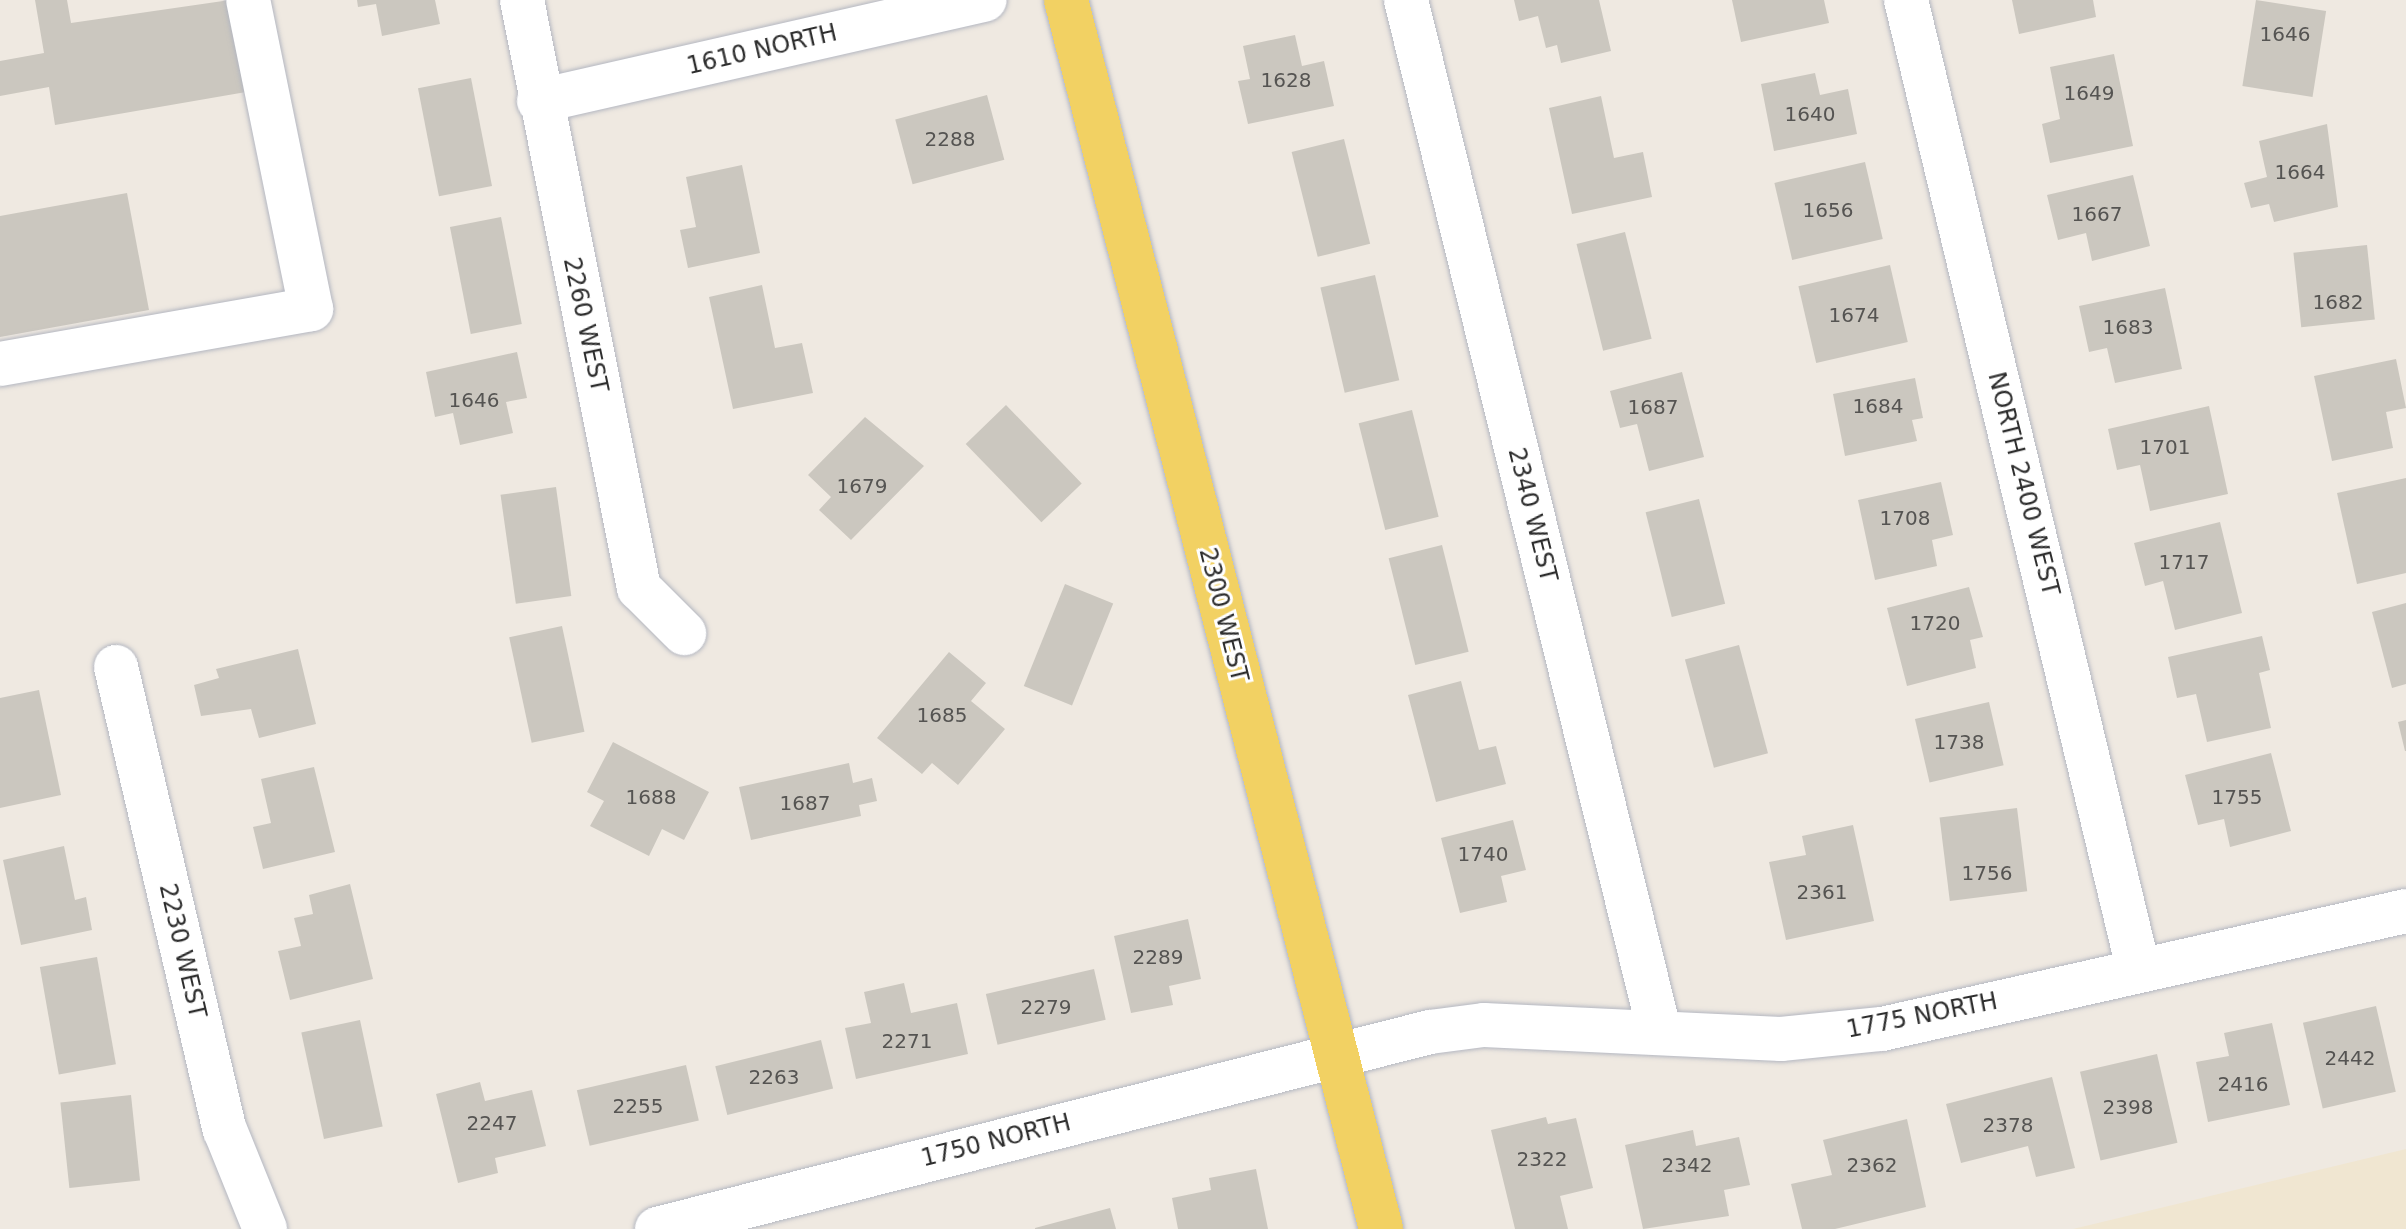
<!DOCTYPE html>
<html>
<head>
<meta charset="utf-8">
<style>
  body { margin:0 }
  #map { position:relative; width:2406px; height:1229px; overflow:hidden; background:#efe9e1; font-family:"DejaVu Sans",sans-serif }
  div>[style] { position:absolute }
  [style*='--x'] { left:calc(var(--x)*1px); top:calc(var(--y)*1px); width:calc(var(--w)*1px); rotate:calc(var(--a)*1deg) }
  .education>* { inset:0; background:#f0e6d1 }
  .building>* { inset:0; background:#cbc7bf; transform-origin:0 0 }
  .roads { filter:drop-shadow(0 0 2px #b4b7c1) drop-shadow(0 0 2px #b4b7c1) }
  .minor>* { height:44px; margin:-22px; padding:0 22px; transform-origin:22px; border-radius:22px; background:#fff }
  .major>* { height:44px; margin:-22px; padding:0 22px; transform-origin:22px; border-radius:22px; background:#f2d163 }
  span { translate:-50% -50%; white-space:nowrap; text-align:center; line-height:1.15; -webkit-text-stroke:6px #fff; paint-order:stroke }
  .number-label { font-size:20px; color:#555452 }
  .number-label span { -webkit-text-stroke-width:0 }
  .street-label { font-size:24px; color:#2e2e2e }
</style>
</head>
<body>
<div id="map">
  <div class="education">
    <i style="clip-path:polygon(2406px 1149px,2406px 1229px,2073px 1229px)"></i>
  </div>
  <div class="building">
    <i style="clip-path:polygon(35px 0,67px 0,71px 23px,230px 0,246px 92px,55px 125px,49px 87px,0 96px,0 61px,44px 53px)"></i>
    <i style="clip-path:polygon(357px 0,435px 0,440px 24px,382px 36px,376px 4px,358px 7px)"></i>
    <i style="clip-path:polygon(1514px 0,1599px 0,1611px 51px,1561px 63px,1557px 45px,1546px 48px,1538px 16px,1519px 21px)"></i>
    <i style="clip-path:polygon(1732px 0,1824px 0,1829px 23px,1741px 42px)"></i>
    <i style="clip-path:polygon(2012px 0,2093px 0,2096px 17px,2019px 34px)"></i>
    <i style="left:2256px;top:0;width:71px;height:87px;rotate:9deg"></i>
    <i style="clip-path:polygon(1295px 35px,1302px 66px,1324px 61px,1334px 106px,1248px 124px,1238px 81px,1250px 79px,1243px 46px)"></i>
    <i style="clip-path:polygon(2114px 54px,2133px 146px,2050px 163px,2042px 124px,2060px 119px,2050px 67px)"></i>
    <i style="clip-path:polygon(1815px 73px,1820px 95px,1848px 89px,1857px 134px,1774px 151px,1761px 84px)"></i>
    <i style="left:471px;top:78px;width:110px;height:54px;rotate:79deg"></i>
    <i style="left:987px;top:95px;width:67px;height:95px;rotate:75deg"></i>
    <i style="clip-path:polygon(1601px 96px,1614px 158px,1643px 152px,1652px 197px,1572px 214px,1549px 108px)"></i>
    <i style="clip-path:polygon(2327px 124px,2338px 207px,2274px 222px,2269px 204px,2251px 208px,2244px 183px,2267px 177px,2259px 141px)"></i>
    <i style="left:1344px;top:139px;width:108px;height:54px;rotate:76deg"></i>
    <i style="left:1865px;top:162px;width:79px;height:93px;rotate:77deg"></i>
    <i style="clip-path:polygon(742px 165px,760px 253px,688px 268px,680px 230px,696px 227px,686px 177px)"></i>
    <i style="clip-path:polygon(2133px 175px,2150px 246px,2092px 261px,2086px 233px,2058px 240px,2047px 195px)"></i>
    <i style="clip-path:polygon(127px 193px,149px 310px,0 337px,0 216px)"></i>
    <i style="left:501px;top:217px;width:109px;height:52px;rotate:79deg"></i>
    <i style="left:1625px;top:232px;width:110px;height:50px;rotate:76deg"></i>
    <i style="left:2367px;top:245px;width:75px;height:74px;rotate:84deg"></i>
    <i style="left:1890px;top:265px;width:79px;height:94px;rotate:77deg"></i>
    <i style="left:1375px;top:275px;width:108px;height:56px;rotate:77deg"></i>
    <i style="clip-path:polygon(762px 285px,775px 348px,802px 343px,813px 393px,733px 409px,709px 297px)"></i>
    <i style="clip-path:polygon(2165px 288px,2182px 369px,2115px 383px,2107px 348px,2089px 352px,2079px 306px)"></i>
    <i style="clip-path:polygon(517px 352px,527px 398px,506px 402px,513px 433px,460px 445px,453px 413px,435px 417px,426px 372px)"></i>
    <i style="clip-path:polygon(2396px 359px,2406px 408px,2386px 412px,2393px 448px,2332px 461px,2314px 376px)"></i>
    <i style="clip-path:polygon(1682px 372px,1704px 457px,1649px 471px,1637px 424px,1620px 428px,1610px 391px)"></i>
    <i style="clip-path:polygon(1915px 378px,1923px 418px,1912px 420px,1917px 441px,1845px 456px,1833px 394px)"></i>
    <i style="left:1006px;top:405px;width:109px;height:56px;rotate:46deg"></i>
    <i style="clip-path:polygon(2209px 406px,2228px 494px,2150px 511px,2140px 465px,2117px 470px,2108px 429px)"></i>
    <i style="left:1412px;top:410px;width:110px;height:55px;rotate:76deg"></i>
    <i style="clip-path:polygon(865px 417px,924px 466px,851px 540px,819px 510px,831px 497px,808px 475px)"></i>
    <i style="clip-path:polygon(2406px 478px,2406px 573px,2357px 584px,2337px 493px)"></i>
    <i style="clip-path:polygon(1941px 482px,1953px 535px,1932px 540px,1937px 566px,1875px 580px,1858px 500px)"></i>
    <i style="left:556px;top:487px;width:110px;height:56px;rotate:82deg"></i>
    <i style="left:1699px;top:499px;width:108px;height:55px;rotate:76deg"></i>
    <i style="clip-path:polygon(2220px 522px,2242px 613px,2175px 630px,2163px 581px,2145px 586px,2134px 543px)"></i>
    <i style="left:1442px;top:545px;width:110px;height:55px;rotate:76deg"></i>
    <i style="left:1065px;top:584px;width:52px;height:110px;rotate:22deg"></i>
    <i style="clip-path:polygon(1969px 587px,1983px 637px,1970px 640px,1976px 668px,1907px 686px,1887px 608px)"></i>
    <i style="clip-path:polygon(2406px 603px,2406px 684px,2392px 688px,2372px 612px)"></i>
    <i style="left:562px;top:626px;width:108px;height:54px;rotate:78deg"></i>
    <i style="clip-path:polygon(2262px 636px,2270px 670px,2259px 673px,2271px 728px,2207px 742px,2196px 694px,2177px 698px,2168px 657px)"></i>
    <i style="left:1739px;top:645px;width:112px;height:56px;rotate:75deg"></i>
    <i style="clip-path:polygon(298px 649px,316px 724px,259px 738px,251px 709px,201px 716px,194px 685px,219px 678px,216px 669px)"></i>
    <i style="clip-path:polygon(949px 652px,986px 683px,971px 701px,1005px 729px,958px 785px,932px 763px,922px 774px,877px 738px)"></i>
    <i style="clip-path:polygon(1461px 681px,1479px 750px,1496px 746px,1506px 784px,1436px 802px,1408px 695px)"></i>
    <i style="clip-path:polygon(39px 690px,61px 795px,0 808px,0 698px)"></i>
    <i style="left:1989px;top:702px;width:65px;height:76px;rotate:77deg"></i>
    <i style="clip-path:polygon(2406px 720px,2406px 751px,2405px 751px,2398px 722px)"></i>
    <i style="clip-path:polygon(613px 742px,709px 792px,684px 840px,662px 829px,649px 856px,590px 826px,604px 801px,587px 792px)"></i>
    <i style="clip-path:polygon(2271px 753px,2291px 831px,2230px 847px,2224px 819px,2198px 825px,2185px 775px)"></i>
    <i style="clip-path:polygon(849px 763px,853px 783px,872px 778px,877px 801px,859px 805px,861px 816px,751px 840px,739px 787px)"></i>
    <i style="clip-path:polygon(314px 767px,335px 852px,263px 869px,253px 827px,271px 823px,261px 779px)"></i>
    <i style="left:2017px;top:808px;width:84px;height:78px;rotate:83deg"></i>
    <i style="clip-path:polygon(1513px 820px,1526px 870px,1501px 876px,1507px 902px,1460px 913px,1441px 838px)"></i>
    <i style="clip-path:polygon(1853px 825px,1874px 921px,1786px 940px,1769px 862px,1806px 855px,1802px 836px)"></i>
    <i style="clip-path:polygon(64px 846px,75px 900px,86px 897px,92px 930px,21px 945px,3px 860px)"></i>
    <i style="clip-path:polygon(350px 884px,373px 979px,290px 1000px,278px 951px,301px 946px,294px 918px,313px 914px,309px 895px)"></i>
    <i style="clip-path:polygon(1188px 919px,1201px 979px,1169px 986px,1173px 1005px,1131px 1013px,1114px 936px)"></i>
    <i style="left:97px;top:957px;width:109px;height:58px;rotate:80deg"></i>
    <i style="left:1094px;top:969px;width:52px;height:111px;rotate:77deg"></i>
    <i style="clip-path:polygon(904px 983px,911px 1013px,957px 1003px,968px 1054px,856px 1079px,845px 1028px,871px 1023px,864px 992px)"></i>
    <i style="left:2376px;top:1006px;width:88px;height:75px;rotate:77deg"></i>
    <i style="left:360px;top:1020px;width:109px;height:60px;rotate:78deg"></i>
    <i style="clip-path:polygon(2272px 1023px,2290px 1105px,2208px 1122px,2196px 1062px,2229px 1056px,2224px 1033px)"></i>
    <i style="left:821px;top:1040px;width:50px;height:109px;rotate:76deg"></i>
    <i style="left:2157px;top:1054px;width:91px;height:79px;rotate:77deg"></i>
    <i style="left:686px;top:1065px;width:57px;height:112px;rotate:77deg"></i>
    <i style="clip-path:polygon(2052px 1077px,2075px 1168px,2036px 1177px,2028px 1146px,1961px 1163px,1946px 1104px)"></i>
    <i style="clip-path:polygon(480px 1082px,485px 1101px,532px 1090px,546px 1146px,495px 1158px,498px 1173px,458px 1183px,436px 1094px)"></i>
    <i style="left:131px;top:1095px;width:86px;height:71px;rotate:84deg"></i>
    <i style="clip-path:polygon(1546px 1117px,1548px 1124px,1576px 1118px,1593px 1188px,1560px 1196px,1568px 1229px,1515px 1229px,1491px 1130px)"></i>
    <i style="clip-path:polygon(1907px 1119px,1926px 1207px,1835px 1229px,1802px 1229px,1791px 1184px,1832px 1175px,1823px 1140px)"></i>
    <i style="clip-path:polygon(1693px 1130px,1696px 1146px,1739px 1137px,1750px 1185px,1724px 1190px,1729px 1216px,1643px 1229px,1625px 1145px)"></i>
    <i style="clip-path:polygon(1256px 1169px,1268px 1229px,1178px 1229px,1172px 1198px,1211px 1190px,1209px 1178px)"></i>
    <i style="clip-path:polygon(1110px 1208px,1116px 1229px,1035px 1229px,1035px 1228px)"></i>
  </div>
  <div class="roads">
    <div class="minor">
      <i style="--x:522;--y:0;--w:600;--a:78.75"></i>
      <i style="--x:639;--y:588;--w:64;--a:45"></i>
      <i style="--x:1406;--y:0;--w:1061;--a:76.2"></i>
      <i style="--x:1906;--y:0;--w:995;--a:76.52"></i>
      <i style="--x:539;--y:101;--w:457;--a:-12.8"></i>
      <i style="--x:0;--y:364;--w:316;--a:-10"></i>
      <i style="--x:311;--y:309;--w:315;--a:-101.5"></i>
      <i style="--x:116;--y:667;--w:476;--a:76.8"></i>
      <i style="--x:225;--y:1130;--w:107;--a:68"></i>
      <i style="--x:657;--y:1229;--w:798;--a:-14.3"></i>
      <i style="--x:1430;--y:1032;--w:54;--a:-7.4"></i>
      <i style="--x:1484;--y:1025;--w:297;--a:2.7"></i>
      <i style="--x:1781;--y:1039;--w:101;--a:-5.7"></i>
      <i style="--x:1882;--y:1029;--w:537;--a:-12.69"></i>
    </div>
    <div class="major">
      <i style="--x:1066;--y:0;--w:1269;--a:75.62"></i>
    </div>
  </div>
  <div class="number-label">
    <span style="left:2285px;top:34px">1646</span>
    <span style="left:1286px;top:80px">1628</span>
    <span style="left:2089px;top:93px">1649</span>
    <span style="left:1810px;top:114px">1640</span>
    <span style="left:950px;top:139px">2288</span>
    <span style="left:2300px;top:172px">1664</span>
    <span style="left:1828px;top:210px">1656</span>
    <span style="left:2097px;top:214px">1667</span>
    <span style="left:2338px;top:302px">1682</span>
    <span style="left:1854px;top:315px">1674</span>
    <span style="left:2128px;top:327px">1683</span>
    <span style="left:474px;top:400px">1646</span>
    <span style="left:1878px;top:406px">1684</span>
    <span style="left:1653px;top:407px">1687</span>
    <span style="left:2165px;top:447px">1701</span>
    <span style="left:862px;top:486px">1679</span>
    <span style="left:1905px;top:518px">1708</span>
    <span style="left:2184px;top:562px">1717</span>
    <span style="left:1935px;top:623px">1720</span>
    <span style="left:942px;top:715px">1685</span>
    <span style="left:1959px;top:742px">1738</span>
    <span style="left:651px;top:797px">1688</span>
    <span style="left:2237px;top:797px">1755</span>
    <span style="left:805px;top:803px">1687</span>
    <span style="left:1483px;top:854px">1740</span>
    <span style="left:1987px;top:873px">1756</span>
    <span style="left:1822px;top:892px">2361</span>
    <span style="left:1158px;top:957px">2289</span>
    <span style="left:1046px;top:1007px">2279</span>
    <span style="left:907px;top:1041px">2271</span>
    <span style="left:2350px;top:1058px">2442</span>
    <span style="left:774px;top:1077px">2263</span>
    <span style="left:2243px;top:1084px">2416</span>
    <span style="left:638px;top:1106px">2255</span>
    <span style="left:2128px;top:1107px">2398</span>
    <span style="left:492px;top:1123px">2247</span>
    <span style="left:2008px;top:1125px">2378</span>
    <span style="left:1542px;top:1159px">2322</span>
    <span style="left:1687px;top:1165px">2342</span>
    <span style="left:1872px;top:1165px">2362</span>
  </div>
  <div class="street-label">
    <span style="left:762px;top:50px;rotate:-13deg">1610 NORTH</span>
    <span style="left:585px;top:325px;rotate:78deg">2260 WEST</span>
    <span style="left:2023px;top:484px;rotate:76deg">NORTH 2400 WEST</span>
    <span style="left:1532px;top:515px;rotate:76deg">2340 WEST</span>
    <span style="left:1223px;top:615px;rotate:76deg">2300 WEST</span>
    <span style="left:182px;top:951px;rotate:77deg">2230 WEST</span>
    <span style="left:1922px;top:1016px;rotate:-11deg">1775 NORTH</span>
    <span style="left:996px;top:1141px;rotate:-14deg">1750 NORTH</span>
  </div>
</div>
</body>
</html>
